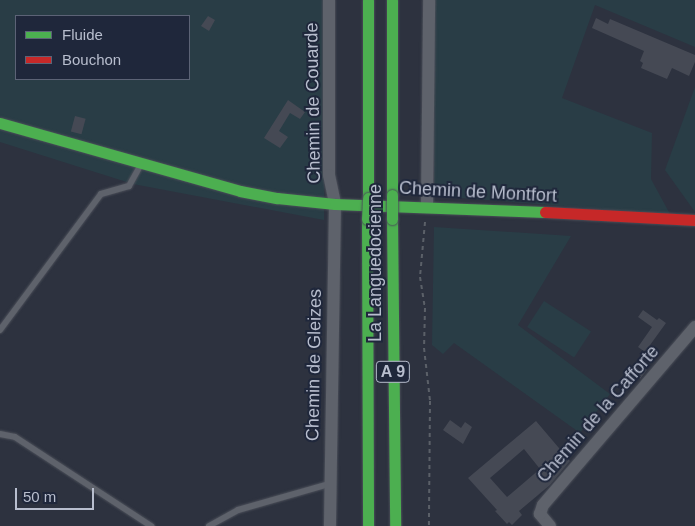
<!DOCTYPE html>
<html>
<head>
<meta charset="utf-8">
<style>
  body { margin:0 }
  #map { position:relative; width:695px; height:526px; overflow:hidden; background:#2d323f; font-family:Arial,sans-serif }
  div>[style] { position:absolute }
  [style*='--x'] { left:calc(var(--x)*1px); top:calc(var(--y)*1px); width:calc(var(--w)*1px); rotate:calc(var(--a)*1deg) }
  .green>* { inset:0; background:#293d46; transform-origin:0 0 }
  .building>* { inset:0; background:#454954; transform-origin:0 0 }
  .path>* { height:2px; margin-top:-1px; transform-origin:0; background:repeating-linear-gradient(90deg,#5b6068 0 4px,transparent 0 8px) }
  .roads { filter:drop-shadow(0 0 1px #4a4e58) drop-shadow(0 0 1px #4a4e58) }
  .lane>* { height:6px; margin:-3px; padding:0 3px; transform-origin:3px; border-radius:3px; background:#5e626b }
  .street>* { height:12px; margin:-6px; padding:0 6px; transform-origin:6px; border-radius:6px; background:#5e626b }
  .fast>* { height:11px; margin:-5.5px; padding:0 5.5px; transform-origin:5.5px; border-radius:5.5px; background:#4caf50 }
  .jam>* { height:11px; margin:-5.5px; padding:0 5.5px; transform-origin:5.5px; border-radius:5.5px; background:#c62828 }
  .bridges { filter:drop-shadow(0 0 1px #4a4e5a) drop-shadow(0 0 1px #4a4e5a) }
  .fast-bridge>* { height:11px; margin:-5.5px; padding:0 5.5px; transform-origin:5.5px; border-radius:5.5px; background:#4caf50 }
  span { translate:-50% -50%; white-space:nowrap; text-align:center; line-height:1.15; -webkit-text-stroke:4px #1f273b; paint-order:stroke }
  .shield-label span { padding:1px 4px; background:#1f273b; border:1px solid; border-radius:4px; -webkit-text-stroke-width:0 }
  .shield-label { font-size:16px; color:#b8bece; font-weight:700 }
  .street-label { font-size:18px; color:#b8bece }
  .legend { position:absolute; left:15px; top:15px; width:175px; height:65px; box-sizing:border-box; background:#1f273b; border:1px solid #5c6376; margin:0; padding:6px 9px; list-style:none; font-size:15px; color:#b8bece }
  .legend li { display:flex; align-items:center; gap:10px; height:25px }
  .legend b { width:25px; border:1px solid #5c6376 }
  .scale { position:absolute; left:15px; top:488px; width:79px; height:22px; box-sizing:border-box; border:2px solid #b8bece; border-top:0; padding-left:6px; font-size:15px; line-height:18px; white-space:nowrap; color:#b8bece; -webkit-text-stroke:4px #1f273b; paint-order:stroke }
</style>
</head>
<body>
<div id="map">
  <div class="green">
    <i style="clip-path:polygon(evenodd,0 0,326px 0,324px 220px,133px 184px,0 142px,0 0,16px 16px,189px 16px,189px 79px,16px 79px,16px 16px)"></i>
    <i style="clip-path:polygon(434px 0,695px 0,695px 47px,595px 5px,562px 98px,652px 133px,651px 179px,670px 214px,434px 196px)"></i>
    <i style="clip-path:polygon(695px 87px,695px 212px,665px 170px)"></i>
    <i style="clip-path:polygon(434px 227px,571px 236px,518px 325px,610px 394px,580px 433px,454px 343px,443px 354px,432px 345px)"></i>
    <i style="left:544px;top:301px;width:56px;height:31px;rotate:33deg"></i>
  </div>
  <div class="building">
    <i style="clip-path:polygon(208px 16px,215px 20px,209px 31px,201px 26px)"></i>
    <i style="clip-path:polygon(596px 18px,608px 24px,610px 19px,695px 55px,695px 62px,689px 76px,672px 68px,667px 79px,641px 68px,643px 63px,640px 61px,644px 51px,592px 28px)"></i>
    <i style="clip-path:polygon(288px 100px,305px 112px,300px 119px,290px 113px,279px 131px,288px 137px,280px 148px,264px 138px)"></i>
    <i style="left:75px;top:116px;width:11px;height:16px;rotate:15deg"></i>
    <i style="clip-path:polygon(643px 310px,657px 320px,659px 318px,666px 323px,645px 352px,638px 347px,652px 327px,638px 317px)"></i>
    <i style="left:643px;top:367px;width:5px;height:11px;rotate:37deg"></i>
    <i style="clip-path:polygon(450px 420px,461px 428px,465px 422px,472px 427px,463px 444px,443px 430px)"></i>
    <i style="clip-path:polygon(evenodd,536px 421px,570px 461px,550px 485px,519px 511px,522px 515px,512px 525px,509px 522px,507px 524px,495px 511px,497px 510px,468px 478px,536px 421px,524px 449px,540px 469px,507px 497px,490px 478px,524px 449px)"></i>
  </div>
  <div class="path">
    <i style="--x:425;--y:222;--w:55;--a:95.2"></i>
    <i style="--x:420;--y:277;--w:31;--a:81"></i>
    <i style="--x:425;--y:308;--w:40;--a:91.4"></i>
    <i style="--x:424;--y:348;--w:53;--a:83.5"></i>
    <i style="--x:430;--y:401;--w:125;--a:90.5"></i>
  </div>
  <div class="roads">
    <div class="lane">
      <i style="--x:0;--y:330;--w:169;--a:-53.4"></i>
      <i style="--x:101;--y:194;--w:29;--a:-16"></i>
      <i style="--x:129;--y:186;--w:25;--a:-61"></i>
      <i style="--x:0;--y:434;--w:15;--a:11"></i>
      <i style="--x:15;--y:437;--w:163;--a:33.2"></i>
      <i style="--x:209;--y:526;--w:33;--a:-29"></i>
      <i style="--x:238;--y:510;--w:95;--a:-15.9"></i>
    </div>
    <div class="street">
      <i style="--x:329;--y:0;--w:175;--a:90"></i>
      <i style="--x:329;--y:175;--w:30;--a:78"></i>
      <i style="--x:335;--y:204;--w:322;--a:90.9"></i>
      <i style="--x:427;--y:206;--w:206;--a:-89.4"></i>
      <i style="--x:550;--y:526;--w:16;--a:-130"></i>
      <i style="--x:540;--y:514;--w:9;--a:-72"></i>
      <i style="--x:543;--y:505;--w:234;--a:-49.5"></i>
    </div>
    <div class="fast">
      <i style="--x:368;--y:0;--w:198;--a:90"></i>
      <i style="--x:392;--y:0;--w:195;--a:90"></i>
      <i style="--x:0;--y:123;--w:249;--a:15.8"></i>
      <i style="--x:240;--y:191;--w:38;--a:11"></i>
      <i style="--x:277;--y:198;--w:58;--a:5.9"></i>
      <i style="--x:335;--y:204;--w:210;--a:2.2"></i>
      <i style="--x:367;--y:219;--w:307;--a:89.8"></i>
      <i style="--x:392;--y:219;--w:307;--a:89.4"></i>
    </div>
    <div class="jam">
      <i style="--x:545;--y:212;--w:150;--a:3.1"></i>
    </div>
  </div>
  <div class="bridges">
    <div class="fast-bridge">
      <i style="--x:392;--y:195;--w:24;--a:90"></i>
      <i style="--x:367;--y:219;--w:21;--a:-87"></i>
    </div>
  </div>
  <div class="shield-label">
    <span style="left:393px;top:372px">A 9</span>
  </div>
  <div class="street-label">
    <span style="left:313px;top:103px;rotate:-91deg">Chemin de Couarde</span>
    <span style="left:478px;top:192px;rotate:3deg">Chemin de Montfort</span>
    <span style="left:375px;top:263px;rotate:-90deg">La Languedocienne</span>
    <span style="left:314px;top:365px;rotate:-89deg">Chemin de Gleizes</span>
    <span style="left:598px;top:414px;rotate:-49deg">Chemin de la Cafforte</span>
  </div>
  <ul class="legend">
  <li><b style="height:6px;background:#4caf50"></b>Fluide</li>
  <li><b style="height:6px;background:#c62828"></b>Bouchon</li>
  </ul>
  <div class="scale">50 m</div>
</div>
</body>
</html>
